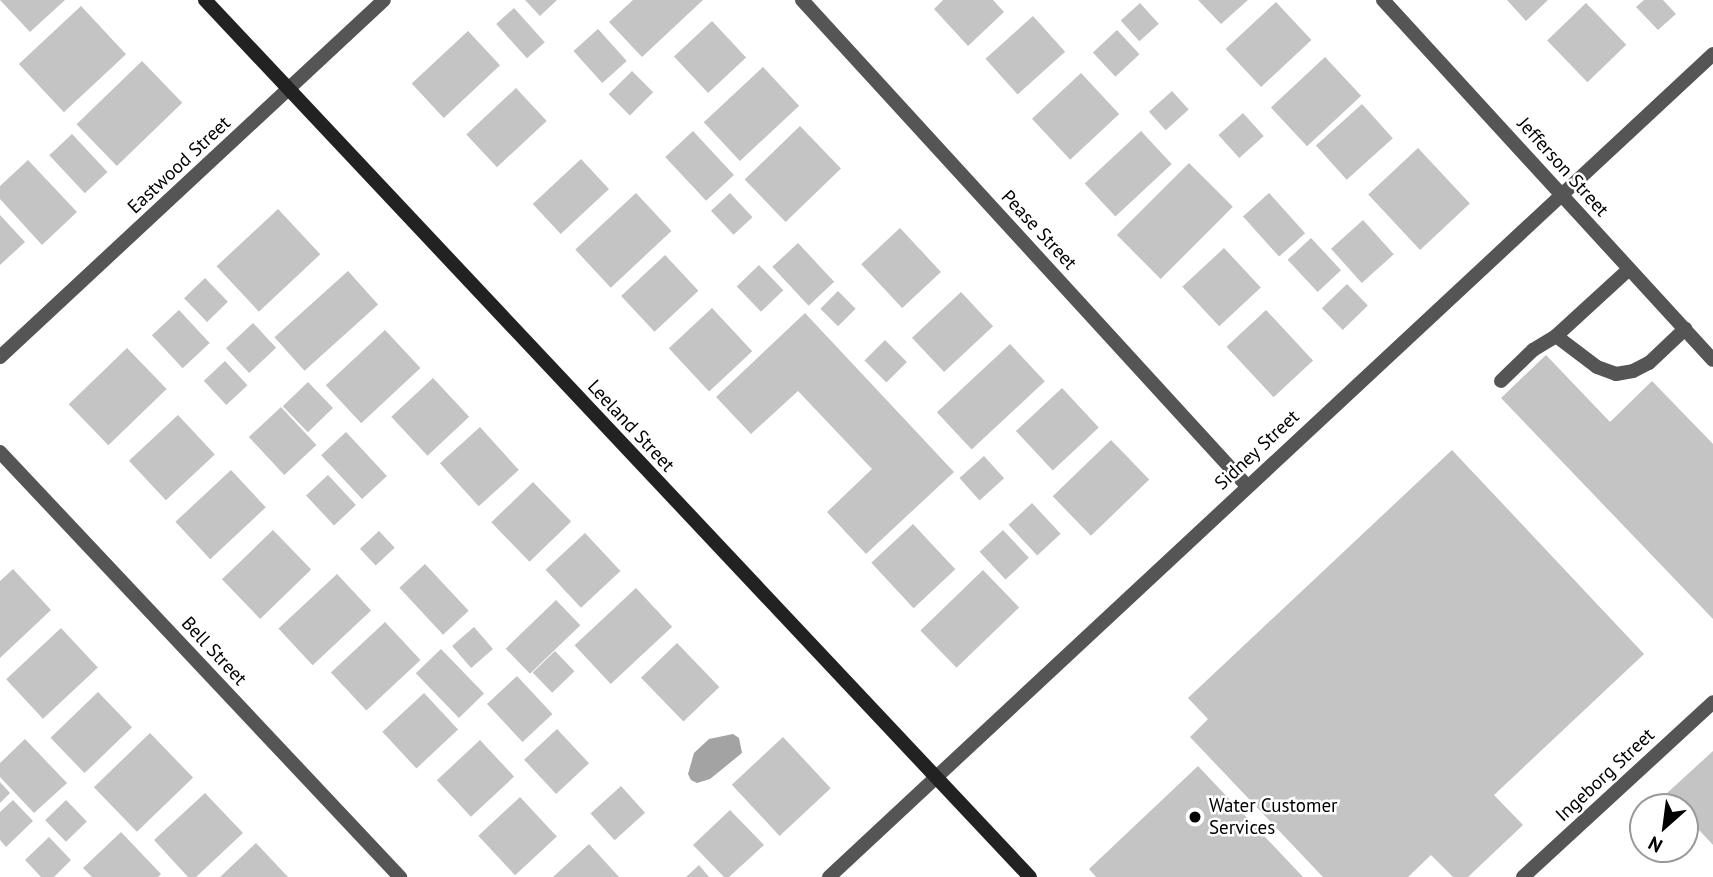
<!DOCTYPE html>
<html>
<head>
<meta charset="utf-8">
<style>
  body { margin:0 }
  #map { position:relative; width:1713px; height:877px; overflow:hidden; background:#fff; font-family:"PT Sans",sans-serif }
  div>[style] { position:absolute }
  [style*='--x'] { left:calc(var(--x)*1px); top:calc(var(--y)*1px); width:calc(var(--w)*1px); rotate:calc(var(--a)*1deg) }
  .water>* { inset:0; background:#a3a3a3 }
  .building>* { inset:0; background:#c4c4c4; transform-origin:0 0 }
  .service>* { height:14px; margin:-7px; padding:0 7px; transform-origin:7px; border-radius:7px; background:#555 }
  .minor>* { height:14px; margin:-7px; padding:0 7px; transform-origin:7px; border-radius:7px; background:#555 }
  .secondary>* { height:14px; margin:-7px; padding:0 7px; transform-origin:7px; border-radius:7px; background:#222 }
  .dots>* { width:19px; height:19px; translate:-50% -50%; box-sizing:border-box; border:4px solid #fff; border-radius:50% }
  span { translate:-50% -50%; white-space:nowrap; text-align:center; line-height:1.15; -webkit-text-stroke:5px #fff; paint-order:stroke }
  .street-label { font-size:19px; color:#000 }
  .poi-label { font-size:19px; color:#000 }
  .left { translate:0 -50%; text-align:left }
  .north { position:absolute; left:1629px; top:793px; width:70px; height:70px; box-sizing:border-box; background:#fff; border:2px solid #999; border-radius:50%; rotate:208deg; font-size:19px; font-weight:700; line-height:28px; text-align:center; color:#000 }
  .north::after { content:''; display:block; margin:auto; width:24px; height:32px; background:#000; clip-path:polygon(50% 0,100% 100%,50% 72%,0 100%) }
</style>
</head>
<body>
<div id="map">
  <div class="water">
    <i style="clip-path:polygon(733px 734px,739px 738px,742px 753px,710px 779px,697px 783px,691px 780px,688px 774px,694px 753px,709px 739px)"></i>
  </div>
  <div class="building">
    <i style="clip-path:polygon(0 0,65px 0,30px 32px)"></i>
    <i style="clip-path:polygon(525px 0,557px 0,540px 16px)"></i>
    <i style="clip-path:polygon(633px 0,703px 0,642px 57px,609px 22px)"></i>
    <i style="clip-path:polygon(943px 0,993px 0,1004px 12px,968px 46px,934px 9px)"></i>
    <i style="clip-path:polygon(1198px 0,1248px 0,1221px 24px)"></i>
    <i style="clip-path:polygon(1507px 0,1548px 0,1526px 21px)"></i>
    <i style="clip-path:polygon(1644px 0,1663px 0,1676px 14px,1658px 30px,1636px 7px)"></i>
    <i style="left:1276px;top:2px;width:52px;height:69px;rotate:47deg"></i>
    <i style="left:1140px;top:3px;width:28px;height:26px;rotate:48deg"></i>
    <i style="left:1586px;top:3px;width:58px;height:54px;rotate:46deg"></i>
    <i style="left:81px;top:6px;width:66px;height:85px;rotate:47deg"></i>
    <i style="left:514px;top:8px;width:46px;height:24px;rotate:48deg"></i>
    <i style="left:1033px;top:16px;width:48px;height:64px;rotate:48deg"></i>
    <i style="left:712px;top:21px;width:50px;height:52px;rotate:47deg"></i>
    <i style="left:598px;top:29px;width:43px;height:33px;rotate:48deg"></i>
    <i style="left:1117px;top:30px;width:33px;height:33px;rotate:47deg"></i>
    <i style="left:468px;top:31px;width:47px;height:77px;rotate:47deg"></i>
    <i style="left:1325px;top:57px;width:53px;height:74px;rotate:47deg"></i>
    <i style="left:142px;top:61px;width:58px;height:91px;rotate:46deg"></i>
    <i style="left:763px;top:67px;width:53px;height:81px;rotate:47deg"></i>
    <i style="left:632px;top:71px;width:30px;height:33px;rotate:45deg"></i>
    <i style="left:1081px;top:73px;width:56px;height:67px;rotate:47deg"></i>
    <i style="left:516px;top:88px;width:45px;height:68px;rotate:47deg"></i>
    <i style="left:1172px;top:91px;width:25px;height:31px;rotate:48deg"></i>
    <i style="left:1362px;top:104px;width:46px;height:62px;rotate:48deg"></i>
    <i style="left:1243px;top:113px;width:31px;height:33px;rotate:48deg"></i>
    <i style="left:800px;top:126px;width:59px;height:77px;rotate:46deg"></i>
    <i style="left:693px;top:131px;width:60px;height:38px;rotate:47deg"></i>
    <i style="left:1141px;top:131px;width:45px;height:77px;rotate:47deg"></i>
    <i style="left:72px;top:134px;width:52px;height:31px;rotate:47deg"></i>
    <i style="left:1418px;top:148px;width:76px;height:68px;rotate:47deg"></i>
    <i style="left:581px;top:159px;width:41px;height:66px;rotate:47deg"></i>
    <i style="clip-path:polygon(28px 160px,77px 212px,42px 245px,0 199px,0 186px)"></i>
    <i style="left:1189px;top:163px;width:62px;height:102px;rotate:45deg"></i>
    <i style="left:636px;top:193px;width:52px;height:83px;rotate:47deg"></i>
    <i style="left:730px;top:193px;width:33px;height:26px;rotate:47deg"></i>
    <i style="left:1269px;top:193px;width:54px;height:35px;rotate:48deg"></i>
    <i style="left:278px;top:209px;width:62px;height:84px;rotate:47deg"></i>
    <i style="clip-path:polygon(0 215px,25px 242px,0 265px)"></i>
    <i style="left:1363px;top:220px;width:46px;height:43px;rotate:48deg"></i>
    <i style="left:900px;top:228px;width:60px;height:53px;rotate:47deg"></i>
    <i style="left:1311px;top:238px;width:44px;height:32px;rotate:47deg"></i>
    <i style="left:798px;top:243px;width:53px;height:35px;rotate:47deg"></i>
    <i style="left:1224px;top:248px;width:54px;height:57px;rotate:47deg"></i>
    <i style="left:665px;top:255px;width:49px;height:60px;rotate:47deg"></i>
    <i style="left:759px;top:265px;width:35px;height:31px;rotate:46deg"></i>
    <i style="left:348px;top:271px;width:45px;height:99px;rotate:48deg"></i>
    <i style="left:205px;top:278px;width:33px;height:29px;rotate:46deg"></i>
    <i style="left:1347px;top:284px;width:30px;height:35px;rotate:46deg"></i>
    <i style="left:838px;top:291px;width:25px;height:25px;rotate:45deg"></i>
    <i style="left:961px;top:292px;width:47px;height:67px;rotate:47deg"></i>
    <i style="left:712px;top:308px;width:59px;height:59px;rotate:47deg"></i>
    <i style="left:179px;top:310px;width:45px;height:37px;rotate:47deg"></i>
    <i style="left:1266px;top:310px;width:69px;height:54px;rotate:47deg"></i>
    <i style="clip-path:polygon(805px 313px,954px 472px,866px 554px,827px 512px,872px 469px,798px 391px,751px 434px,716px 397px)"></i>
    <i style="left:253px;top:323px;width:34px;height:37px;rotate:47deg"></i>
    <i style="left:385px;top:330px;width:52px;height:81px;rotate:47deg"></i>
    <i style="left:885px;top:340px;width:31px;height:29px;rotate:45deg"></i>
    <i style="left:1010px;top:344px;width:51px;height:100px;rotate:47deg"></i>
    <i style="left:127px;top:348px;width:57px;height:81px;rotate:46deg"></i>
    <i style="clip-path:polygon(1546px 355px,1610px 422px,1652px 381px,1713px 444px,1713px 619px,1501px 398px)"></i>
    <i style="left:225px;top:361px;width:33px;height:29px;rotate:47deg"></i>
    <i style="left:433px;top:378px;width:53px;height:57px;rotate:47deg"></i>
    <i style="left:308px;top:382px;width:36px;height:35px;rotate:46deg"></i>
    <i style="left:1062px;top:388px;width:54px;height:63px;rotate:47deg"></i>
    <i style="left:281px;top:407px;width:52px;height:44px;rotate:47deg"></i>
    <i style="left:178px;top:415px;width:54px;height:67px;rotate:47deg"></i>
    <i style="left:480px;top:427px;width:58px;height:54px;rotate:48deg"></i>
    <i style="left:346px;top:432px;width:60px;height:34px;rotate:47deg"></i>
    <i style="left:1111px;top:440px;width:55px;height:81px;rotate:46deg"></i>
    <i style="clip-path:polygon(1452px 450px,1644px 654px,1494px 795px,1523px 825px,1468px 877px,1453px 877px,1431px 855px,1408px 877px,1323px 877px,1190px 737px,1208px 719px,1188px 698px)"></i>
    <i style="left:984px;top:456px;width:30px;height:33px;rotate:48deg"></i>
    <i style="left:231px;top:470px;width:51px;height:76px;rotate:47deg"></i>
    <i style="left:328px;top:475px;width:41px;height:30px;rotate:47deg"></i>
    <i style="left:533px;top:482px;width:55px;height:58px;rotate:46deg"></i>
    <i style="left:1032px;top:503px;width:42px;height:32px;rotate:47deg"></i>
    <i style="left:913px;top:524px;width:62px;height:57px;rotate:47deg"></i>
    <i style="left:273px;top:530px;width:55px;height:71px;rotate:46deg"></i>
    <i style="left:1003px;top:530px;width:38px;height:32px;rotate:47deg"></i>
    <i style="left:379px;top:531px;width:23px;height:26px;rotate:47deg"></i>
    <i style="left:585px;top:533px;width:52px;height:54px;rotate:47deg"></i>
    <i style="left:425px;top:564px;width:64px;height:35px;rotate:47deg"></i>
    <i style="clip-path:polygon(13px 569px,51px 610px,0 658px,0 581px)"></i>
    <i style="left:983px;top:570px;width:52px;height:87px;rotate:46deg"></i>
    <i style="left:337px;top:574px;width:50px;height:80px;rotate:47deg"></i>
    <i style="left:636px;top:588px;width:53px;height:84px;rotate:47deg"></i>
    <i style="left:556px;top:600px;width:35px;height:70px;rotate:46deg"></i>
    <i style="left:385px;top:622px;width:52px;height:74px;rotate:47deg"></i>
    <i style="left:474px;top:627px;width:29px;height:29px;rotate:49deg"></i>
    <i style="left:61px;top:628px;width:54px;height:75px;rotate:47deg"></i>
    <i style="left:677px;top:643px;width:61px;height:50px;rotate:46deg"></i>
    <i style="left:441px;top:649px;width:62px;height:35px;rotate:46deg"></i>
    <i style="left:555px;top:651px;width:28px;height:31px;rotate:46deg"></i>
    <i style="left:517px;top:676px;width:52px;height:41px;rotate:47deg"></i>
    <i style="left:98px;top:692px;width:49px;height:66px;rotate:46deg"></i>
    <i style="left:424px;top:693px;width:50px;height:57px;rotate:47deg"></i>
    <i style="left:557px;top:729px;width:47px;height:45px;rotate:47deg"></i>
    <i style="left:150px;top:733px;width:62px;height:78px;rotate:46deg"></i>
    <i style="left:783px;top:737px;width:70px;height:70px;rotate:47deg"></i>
    <i style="clip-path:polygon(25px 739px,67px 783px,34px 813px,0 777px,0 763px)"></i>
    <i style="left:480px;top:740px;width:50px;height:59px;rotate:47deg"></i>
    <i style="clip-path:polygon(1713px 751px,1713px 845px,1685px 815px,1685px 807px,1677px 807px,1666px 794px)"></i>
    <i style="clip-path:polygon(1198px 766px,1303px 877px,1096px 877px,1089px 869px)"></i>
    <i style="clip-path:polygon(0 782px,10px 793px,0 803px)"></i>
    <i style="left:621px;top:786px;width:36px;height:41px;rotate:48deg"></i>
    <i style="clip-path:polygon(205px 793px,243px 833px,196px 877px,188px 877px,154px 840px)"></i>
    <i style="left:520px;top:797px;width:54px;height:57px;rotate:47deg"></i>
    <i style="clip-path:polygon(13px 800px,33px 821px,6px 847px,0 840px,0 812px)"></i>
    <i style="left:66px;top:800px;width:30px;height:29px;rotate:46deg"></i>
    <i style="clip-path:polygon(730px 810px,764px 845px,729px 877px,724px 877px,693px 845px)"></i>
    <i style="clip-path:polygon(121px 832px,161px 874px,158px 877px,92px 877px,83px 868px)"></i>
    <i style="clip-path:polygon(49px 837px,71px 860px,54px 877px,41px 877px,25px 860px)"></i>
    <i style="clip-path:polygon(256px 843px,288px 877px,220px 877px)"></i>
    <i style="clip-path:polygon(589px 844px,619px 877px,553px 877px)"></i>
    <i style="clip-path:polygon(699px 865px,709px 877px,686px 877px)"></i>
  </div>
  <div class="service">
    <i style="--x:1556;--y:336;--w:99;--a:-42.5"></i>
    <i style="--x:1501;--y:381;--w:45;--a:-44.1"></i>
    <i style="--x:1533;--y:350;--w:27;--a:-31"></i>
    <i style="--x:1556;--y:336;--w:51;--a:37.1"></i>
    <i style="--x:1597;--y:367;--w:20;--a:20"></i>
    <i style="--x:1616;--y:374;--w:17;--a:-10"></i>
    <i style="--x:1633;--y:371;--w:18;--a:-27"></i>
    <i style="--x:1649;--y:363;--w:50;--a:-43.4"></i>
  </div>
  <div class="minor">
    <i style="--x:802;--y:0;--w:659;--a:47.52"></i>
    <i style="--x:1383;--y:0;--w:488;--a:47.5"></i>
    <i style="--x:0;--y:357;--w:524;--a:-42.91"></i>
    <i style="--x:0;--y:452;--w:584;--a:46.74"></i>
    <i style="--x:829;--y:877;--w:1208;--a:-42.95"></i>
    <i style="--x:1523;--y:877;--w:258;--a:-42.6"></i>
  </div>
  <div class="secondary">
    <i style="--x:205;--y:0;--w:1204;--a:46.75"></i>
  </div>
  <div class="dots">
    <i style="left:1195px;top:817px;background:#000"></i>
  </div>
  <div class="street-label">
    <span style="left:179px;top:165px;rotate:-43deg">Eastwood Street</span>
    <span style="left:1563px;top:167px;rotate:48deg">Jefferson Street</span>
    <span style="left:1039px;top:230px;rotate:47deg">Pease Street</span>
    <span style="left:631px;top:426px;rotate:47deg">Leeland Street</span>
    <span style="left:1257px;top:450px;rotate:-43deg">Sidney Street</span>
    <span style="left:214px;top:651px;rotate:47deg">Bell Street</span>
    <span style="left:1605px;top:775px;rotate:-43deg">Ingeborg Street</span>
  </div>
  <div class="poi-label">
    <span class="left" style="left:1209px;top:817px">Water Customer<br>Services</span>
  </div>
  <div class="north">N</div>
</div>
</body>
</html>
